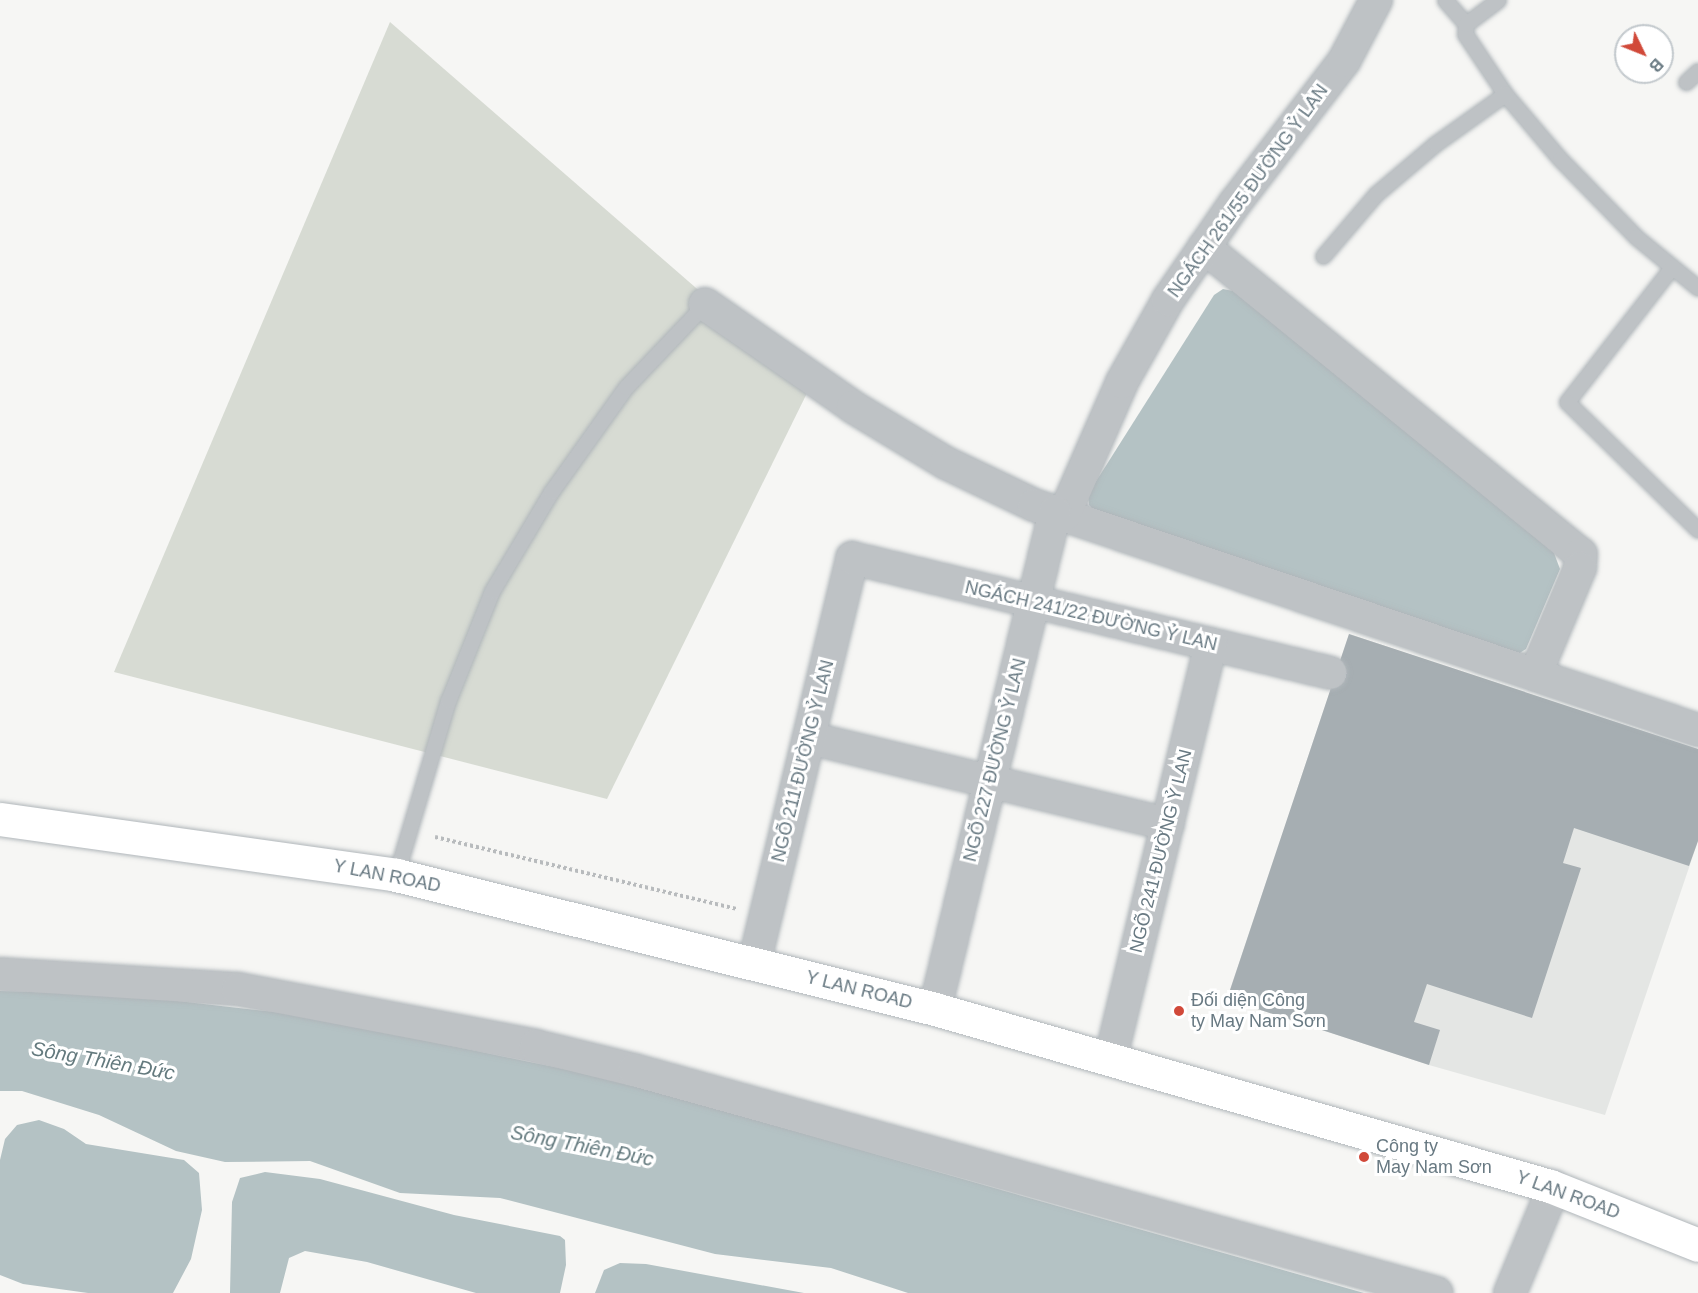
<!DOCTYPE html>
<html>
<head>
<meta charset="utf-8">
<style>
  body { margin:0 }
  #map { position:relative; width:1698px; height:1293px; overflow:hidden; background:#f6f6f4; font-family:Arial,sans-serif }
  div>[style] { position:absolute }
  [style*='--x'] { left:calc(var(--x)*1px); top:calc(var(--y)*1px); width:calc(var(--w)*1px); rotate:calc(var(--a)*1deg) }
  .built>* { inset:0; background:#e4e6e4 }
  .green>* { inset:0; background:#d7dbd3 }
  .water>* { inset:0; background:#b4c2c4 }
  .building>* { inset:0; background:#a6aeb2 }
  .path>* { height:4px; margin-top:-2px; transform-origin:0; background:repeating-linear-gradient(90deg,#b8bbbd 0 3px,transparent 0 6px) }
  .roads { filter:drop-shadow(0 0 2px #b0b6ba) drop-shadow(0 0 2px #b0b6ba) }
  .lane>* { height:15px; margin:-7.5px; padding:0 7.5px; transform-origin:7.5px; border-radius:7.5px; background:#bec2c5 }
  .street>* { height:32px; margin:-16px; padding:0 16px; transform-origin:16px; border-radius:16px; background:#bec2c5 }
  .secondary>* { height:33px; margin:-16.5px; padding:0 16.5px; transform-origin:16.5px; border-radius:16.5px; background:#fff }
  .dots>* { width:16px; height:16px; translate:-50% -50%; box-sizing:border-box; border:3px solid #fff; border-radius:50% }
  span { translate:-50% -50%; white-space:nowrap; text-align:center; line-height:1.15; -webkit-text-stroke:6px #fff; paint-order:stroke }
  .street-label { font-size:18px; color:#687982 }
  .poi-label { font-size:18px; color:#687982 }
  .left { translate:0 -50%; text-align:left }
  .water-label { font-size:20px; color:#647a7e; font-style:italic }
  .north { position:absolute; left:1614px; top:24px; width:60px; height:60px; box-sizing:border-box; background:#fff; border:2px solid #c3c9cd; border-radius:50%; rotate:133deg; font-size:16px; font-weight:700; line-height:24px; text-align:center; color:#687982 }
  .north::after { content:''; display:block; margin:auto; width:21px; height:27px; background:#d14939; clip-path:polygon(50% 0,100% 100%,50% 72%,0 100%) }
</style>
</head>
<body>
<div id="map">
  <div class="built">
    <i style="clip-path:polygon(1349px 634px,1698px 749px,1698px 841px,1605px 1115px,1429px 1065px,1227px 999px)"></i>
  </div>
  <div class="green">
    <i style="clip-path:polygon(390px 22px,810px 387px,607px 799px,114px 672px)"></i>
  </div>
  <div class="water">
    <i style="clip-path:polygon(1223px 289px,1233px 291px,1554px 553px,1560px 569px,1526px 649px,1518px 654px,1097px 513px,1089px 505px,1088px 494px,1214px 295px)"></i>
    <i style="clip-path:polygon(0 991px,125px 995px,301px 1015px,607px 1078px,1364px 1293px,908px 1293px,831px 1268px,715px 1254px,500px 1198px,400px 1193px,310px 1161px,225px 1162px,176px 1151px,99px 1115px,22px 1091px,0 1091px)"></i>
    <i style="clip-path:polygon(39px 1120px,64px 1129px,86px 1144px,184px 1160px,199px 1173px,202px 1210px,191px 1259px,173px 1293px,88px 1293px,23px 1284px,0 1275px,0 1160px,5px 1139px,17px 1125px)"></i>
    <i style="clip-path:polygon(265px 1172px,320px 1179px,454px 1215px,560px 1236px,565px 1240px,566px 1265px,560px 1293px,476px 1293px,367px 1262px,305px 1251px,289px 1258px,280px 1293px,230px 1293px,232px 1202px,240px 1178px)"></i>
    <i style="clip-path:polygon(620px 1263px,646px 1264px,804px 1293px,595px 1293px,604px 1270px)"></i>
  </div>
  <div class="building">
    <i style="clip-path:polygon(1349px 634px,1698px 749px,1698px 841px,1689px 866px,1574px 828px,1563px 863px,1581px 868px,1532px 1018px,1427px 984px,1414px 1022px,1440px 1030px,1429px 1065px,1227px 999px)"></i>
  </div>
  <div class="path">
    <i style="--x:435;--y:837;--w:311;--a:13.4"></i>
  </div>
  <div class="roads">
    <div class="lane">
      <i style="--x:1445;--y:0;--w:32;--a:49"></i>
      <i style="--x:1466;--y:24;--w:10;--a:96"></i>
      <i style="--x:1465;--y:34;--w:72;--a:56.3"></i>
      <i style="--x:1505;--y:94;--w:85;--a:49.8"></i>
      <i style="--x:1560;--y:159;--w:109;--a:45.7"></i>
      <i style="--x:1636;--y:237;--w:80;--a:39.4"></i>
      <i style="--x:1466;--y:24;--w:40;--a:-37"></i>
      <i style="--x:1686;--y:82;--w:16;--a:-43"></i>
      <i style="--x:1323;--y:256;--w:82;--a:-49.5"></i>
      <i style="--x:1376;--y:194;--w:77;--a:-40.3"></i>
      <i style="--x:1435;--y:144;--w:86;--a:-35.5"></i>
      <i style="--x:1672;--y:267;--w:171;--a:127.9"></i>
      <i style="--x:1567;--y:402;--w:183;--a:44.3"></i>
      <i style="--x:396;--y:875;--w:182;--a:-73.4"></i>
      <i style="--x:448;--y:701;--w:118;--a:-68.2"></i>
      <i style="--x:492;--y:591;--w:115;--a:-59.2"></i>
      <i style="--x:551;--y:492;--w:129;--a:-54.5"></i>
      <i style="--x:626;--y:387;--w:115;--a:-46.4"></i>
    </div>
    <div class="street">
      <i style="--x:1204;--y:247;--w:486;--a:39.2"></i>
      <i style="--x:1581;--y:554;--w:14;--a:94"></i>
      <i style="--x:1580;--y:568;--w:116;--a:112.8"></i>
      <i style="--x:705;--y:304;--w:180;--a:34.8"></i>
      <i style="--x:853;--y:407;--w:109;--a:31.1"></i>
      <i style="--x:946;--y:463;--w:98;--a:25.5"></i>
      <i style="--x:1034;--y:505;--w:701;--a:18.72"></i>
      <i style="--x:1064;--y:515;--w:145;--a:-66.4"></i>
      <i style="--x:1122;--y:382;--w:94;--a:-60.7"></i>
      <i style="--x:1168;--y:300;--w:118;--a:-55.4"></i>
      <i style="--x:1235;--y:203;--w:179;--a:-52.5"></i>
      <i style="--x:1344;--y:61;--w:69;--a:-62.3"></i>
      <i style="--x:809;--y:738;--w:369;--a:13.5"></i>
      <i style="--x:754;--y:964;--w:418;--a:-76.4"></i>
      <i style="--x:852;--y:558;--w:492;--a:13.5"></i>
      <i style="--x:0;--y:974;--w:238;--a:3.6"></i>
      <i style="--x:238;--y:989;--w:303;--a:10.8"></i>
      <i style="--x:536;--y:1046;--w:101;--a:13.8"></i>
      <i style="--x:634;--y:1070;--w:833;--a:15.52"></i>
      <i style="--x:935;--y:1009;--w:511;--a:-76.43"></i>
      <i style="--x:1111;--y:1057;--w:425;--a:-76.4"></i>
      <i style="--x:1510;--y:1293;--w:115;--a:-67.5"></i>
    </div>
    <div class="secondary">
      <i style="--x:0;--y:819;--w:400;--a:8"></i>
      <i style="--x:396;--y:875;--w:555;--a:13.96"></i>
      <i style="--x:935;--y:1009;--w:640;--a:16.06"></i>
      <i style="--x:1550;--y:1186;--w:159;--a:21.7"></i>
    </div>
  </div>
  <div class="dots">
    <i style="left:1179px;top:1011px;background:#d14939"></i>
    <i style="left:1364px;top:1157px;background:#d14939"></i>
  </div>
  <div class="street-label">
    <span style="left:1248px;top:191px;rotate:-54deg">NGÁCH 261/55 ĐƯỜNG Ỷ LAN</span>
    <span style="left:1091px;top:616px;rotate:13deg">NGÁCH 241/22 ĐƯỜNG Ỷ LAN</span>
    <span style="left:995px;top:760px;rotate:-76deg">NGÕ 227 ĐƯỜNG Ỷ LAN</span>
    <span style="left:803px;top:761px;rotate:-76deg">NGÕ 211 ĐƯỜNG Ỷ LAN</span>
    <span style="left:1161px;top:851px;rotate:-76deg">NGÕ 241 ĐƯỜNG Ỷ LAN</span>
    <span style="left:387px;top:876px;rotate:11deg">Y LAN ROAD</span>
    <span style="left:859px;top:990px;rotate:14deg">Y LAN ROAD</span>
    <span style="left:1568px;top:1195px;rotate:20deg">Y LAN ROAD</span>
  </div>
  <div class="poi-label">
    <span class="left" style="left:1191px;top:1011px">Đối diện Công<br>ty May Nam Sơn</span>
    <span class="left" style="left:1376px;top:1157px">Công ty<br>May Nam Sơn</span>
  </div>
  <div class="water-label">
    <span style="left:103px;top:1061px;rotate:10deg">Sông Thiên Đức</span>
    <span style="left:582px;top:1146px;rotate:11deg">Sông Thiên Đức</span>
  </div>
  <div class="north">B</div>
</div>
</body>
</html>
